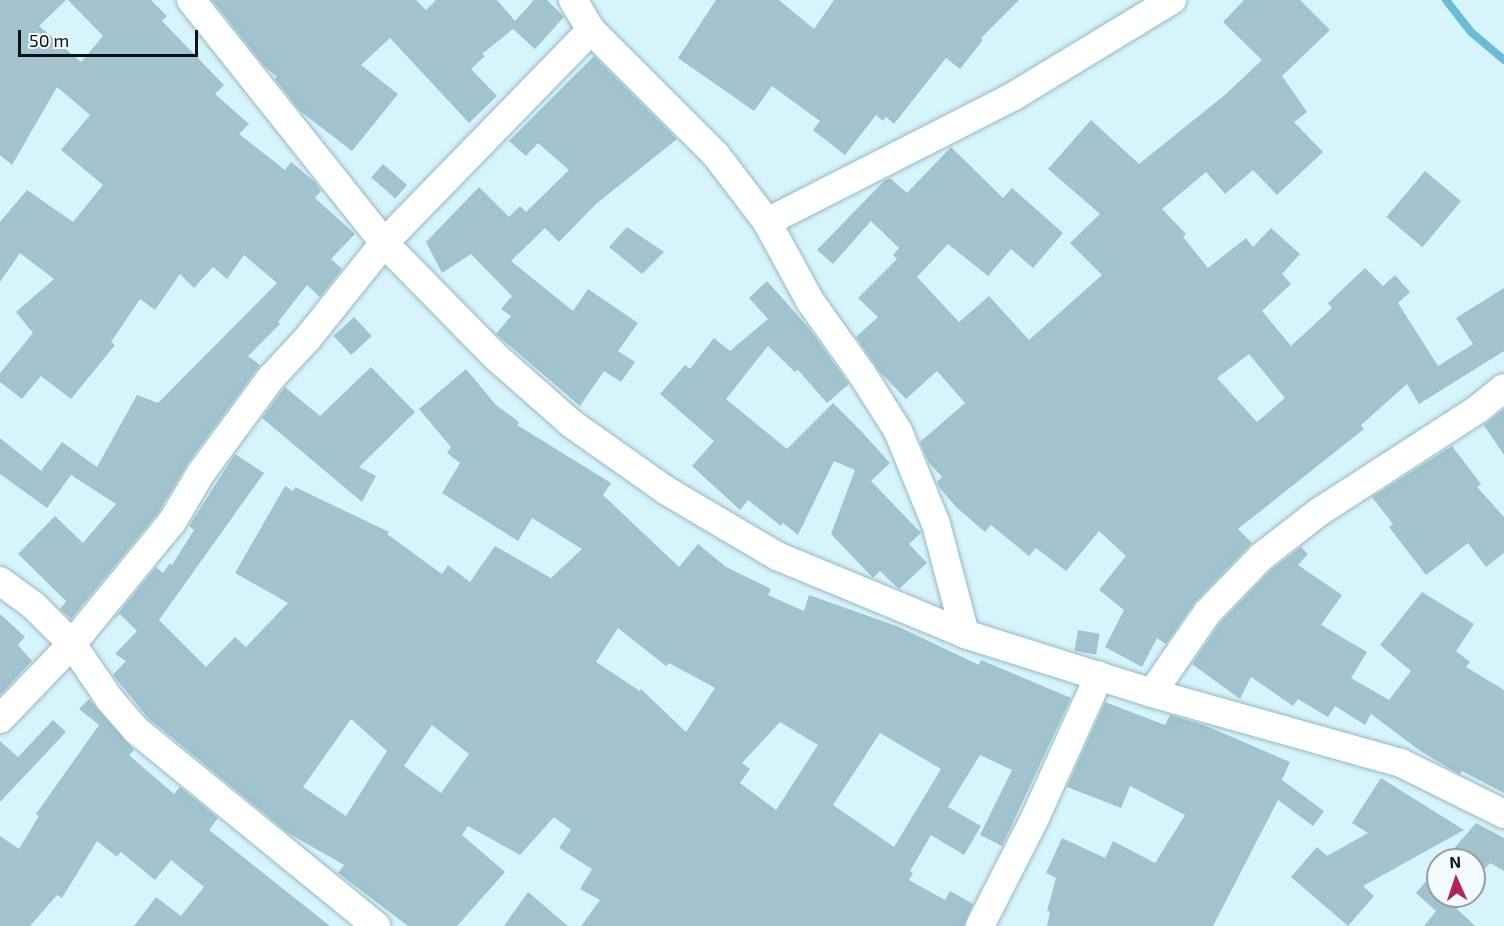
<!DOCTYPE html>
<html>
<head>
<meta charset="utf-8">
<style>
  body { margin:0 }
  #map { position:relative; width:1504px; height:926px; overflow:hidden; background:#d7f4fd; font-family:"Exo 2",sans-serif }
  div>[style] { position:absolute }
  [style*='--x'] { left:calc(var(--x)*1px); top:calc(var(--y)*1px); width:calc(var(--w)*1px); rotate:calc(var(--a)*1deg) }
  .stream>* { height:8px; margin:-4px; padding:0 4px; transform-origin:4px; border-radius:4px; background:#6abdd4 }
  .building>* { inset:0; background:#a0c3ce; transform-origin:0 0 }
  .roads { filter:drop-shadow(0 0 2px #96b9c3) drop-shadow(0 0 2px #96b9c3) }
  .minor>* { height:28px; margin:-14px; padding:0 14px; transform-origin:14px; border-radius:14px; background:#fff }
  span { translate:-50% -50%; white-space:nowrap; text-align:center; line-height:1.15; -webkit-text-stroke:6px #f5fcff; paint-order:stroke }
  .north { position:absolute; left:1426px; top:848px; width:60px; height:60px; box-sizing:border-box; background:#f5fcff; border:2px solid #959ea2; border-radius:50%; rotate:357deg; font-size:16px; font-weight:700; line-height:24px; text-align:center; color:#061216 }
  .north::after { content:''; display:block; margin:auto; width:21px; height:27px; background:#b42452; clip-path:polygon(50% 0,100% 100%,50% 72%,0 100%) }
  .scale { position:absolute; left:18px; top:30px; width:180px; height:27px; box-sizing:border-box; border:3px solid #061216; border-top:0; padding-left:8px; font-size:18px; line-height:21px; white-space:nowrap; color:#061216; -webkit-text-stroke:4px #f5fcff; paint-order:stroke }
</style>
</head>
<body>
<div id="map">
  <div class="stream">
    <i style="--x:1446;--y:0;--w:41;--a:52"></i>
    <i style="--x:1471;--y:32;--w:43;--a:40.3"></i>
  </div>
  <div class="building">
    <i style="clip-path:polygon(0 0,66px 0,39px 26px,81px 62px,103px 36px,68px 0,151px 0,167px 16px,162px 21px,224px 85px,215px 94px,249px 124px,239px 134px,285px 170px,291px 162px,315px 182px,321px 191px,315px 198px,355px 234px,331px 259px,342px 269px,320px 297px,307px 285px,278px 322px,280px 324px,248px 356px,260px 365px,188px 463px,158px 513px,71px 619px,60px 609px,66px 601px,18px 554px,55px 516px,83px 543px,116px 504px,71px 475px,47px 508px,0 474px,0 438px,41px 471px,62px 442px,97px 467px,137px 395px,158px 403px,277px 283px,244px 255px,227px 279px,213px 267px,194px 288px,180px 274px,155px 310px,140px 299px,111px 342px,115px 345px,71px 399px,41px 376px,22px 399px,0 382px,0 373px,33px 333px,16px 312px,54px 279px,20px 253px,0 282px,0 222px,27px 190px,73px 222px,103px 185px,61px 150px,90px 115px,57px 87px,12px 165px,0 155px)"></i>
    <i style="clip-path:polygon(212px 0,416px 0,426px 10px,436px 0,497px 0,515px 21px,534px 0,547px 0,564px 17px,535px 49px,513px 29px,482px 54px,485px 56px,471px 69px,497px 96px,469px 123px,390px 38px,361px 65px,398px 94px,352px 151px,300px 111px,275px 79px,277px 77px,265px 67px)"></i>
    <i style="clip-path:polygon(716px 0,779px 0,814px 29px,834px 0,1019px 0,981px 38px,983px 40px,960px 69px,946px 58px,894px 124px,886px 117px,883px 121px,876px 115px,845px 155px,813px 130px,820px 121px,772px 86px,754px 111px,678px 58px)"></i>
    <i style="clip-path:polygon(evenodd,1244px 0,1300px 0,1330px 30px,1282px 76px,1307px 112px,1294px 122px,1323px 152px,1277px 195px,1253px 170px,1225px 194px,1206px 172px,1162px 209px,1186px 234px,1183px 237px,1208px 268px,1246px 238px,1253px 247px,1271px 228px,1300px 254px,1282px 274px,1291px 284px,1262px 311px,1291px 346px,1332px 308px,1328px 303px,1365px 268px,1383px 286px,1395px 275px,1410px 292px,1398px 303px,1438px 366px,1473px 344px,1456px 318px,1504px 288px,1504px 351px,1419px 404px,1407px 384px,1361px 425px,1364px 429px,1238px 529px,1252px 543px,1195px 602px,1166px 644px,1157px 638px,1142px 667px,1105px 647px,1124px 610px,1099px 590px,1126px 556px,1099px 531px,1066px 571px,1036px 548px,1029px 556px,991px 525px,985px 532px,956px 507px,939px 487px,937px 482px,942px 477px,929px 463px,920px 442px,965px 403px,937px 371px,906px 399px,880px 372px,856px 337px,878px 317px,858px 298px,897px 259px,893px 255px,899px 248px,871px 221px,833px 264px,817px 250px,884px 181px,890px 178px,907px 193px,951px 147px,1003px 198px,1012px 188px,1063px 233px,1033px 268px,1011px 249px,988px 276px,948px 244px,917px 277px,959px 322px,989px 296px,1029px 340px,1102px 275px,1070px 243px,1100px 214px,1048px 169px,1091px 120px,1139px 164px,1226px 94px,1262px 60px,1223px 22px,1244px 0,1249px 354px,1285px 398px,1257px 422px,1217px 378px,1249px 354px)"></i>
    <i style="clip-path:polygon(594px 56px,677px 139px,596px 204px,559px 242px,545px 228px,511px 261px,573px 311px,588px 289px,638px 323px,618px 351px,635px 362px,621px 382px,604px 371px,580px 406px,496px 334px,511px 316px,501px 309px,512px 296px,471px 254px,442px 273px,426px 242px,479px 187px,509px 217px,520px 206px,526px 212px,569px 170px,538px 143px,526px 156px,509px 141px)"></i>
    <i style="left:383px;top:164px;width:32px;height:18px;rotate:41deg"></i>
    <i style="left:1425px;top:171px;width:47px;height:60px;rotate:40deg"></i>
    <i style="clip-path:polygon(627px 227px,664px 252px,642px 274px,609px 247px)"></i>
    <i style="clip-path:polygon(767px 281px,808px 327px,849px 384px,827px 403px,798px 370px,795px 372px,768px 346px,726px 399px,787px 449px,833px 403px,861px 431px,890px 463px,871px 481px,921px 533px,909px 544px,927px 563px,899px 589px,880px 571px,873px 578px,831px 534px,855px 470px,834px 461px,798px 535px,783px 523px,781px 526px,748px 500px,740px 510px,692px 466px,714px 441px,660px 394px,685px 365px,690px 369px,714px 338px,730px 351px,768px 319px,749px 298px)"></i>
    <i style="left:354px;top:317px;width:26px;height:28px;rotate:47deg"></i>
    <i style="clip-path:polygon(371px 367px,415px 412px,359px 467px,376px 476px,362px 502px,262px 418px,285px 387px,320px 416px)"></i>
    <i style="clip-path:polygon(evenodd,466px 369px,496px 405px,519px 422px,517px 425px,611px 483px,603px 495px,679px 567px,698px 544px,726px 567px,771px 589px,768px 595px,804px 611px,809px 595px,899px 627px,979px 665px,981px 660px,1071px 698px,1002px 846px,980px 835px,1012px 770px,980px 755px,948px 807px,981px 826px,964px 855px,931px 835px,910px 871px,913px 873px,909px 880px,945px 900px,950px 891px,973px 904px,964px 926px,581px 926px,600px 900px,580px 889px,592px 869px,559px 848px,571px 830px,554px 817px,520px 855px,468px 826px,462px 835px,505px 872px,457px 926px,408px 926px,338px 873px,344px 865px,288px 833px,148px 718px,113px 675px,126px 661px,115px 654px,137px 631px,120px 614px,113px 620px,156px 567px,163px 573px,170px 563px,172px 565px,194px 530px,189px 526px,235px 454px,264px 473px,159px 620px,206px 667px,235px 637px,246px 647px,288px 603px,235px 573px,285px 486px,293px 491px,295px 487px,389px 532px,387px 534px,442px 574px,448px 565px,470px 582px,495px 546px,551px 578px,582px 549px,532px 518px,518px 541px,442px 493px,460px 463px,447px 453px,451px 447px,419px 409px,466px 369px,618px 628px,666px 666px,669px 663px,715px 688px,686px 732px,641px 689px,640px 691px,596px 662px,618px 628px,466px 369px,351px 719px,387px 751px,346px 816px,303px 787px,351px 719px,466px 369px,780px 722px,818px 745px,776px 810px,740px 783px,750px 769px,742px 763px,780px 722px,466px 369px,432px 725px,469px 754px,441px 793px,404px 766px,432px 725px,466px 369px,880px 733px,941px 769px,894px 847px,833px 805px,880px 733px)"></i>
    <i style="clip-path:polygon(1504px 409px,1504px 455px,1484px 425px)"></i>
    <i style="clip-path:polygon(1452px 446px,1481px 484px,1477px 487px,1504px 517px,1504px 553px,1486px 567px,1468px 543px,1426px 575px,1389px 527px,1393px 524px,1372px 497px)"></i>
    <i style="clip-path:polygon(1301px 547px,1308px 554px,1298px 565px,1342px 595px,1321px 625px,1367px 652px,1351px 678px,1389px 700px,1411px 671px,1380px 645px,1422px 592px,1474px 624px,1456px 651px,1470px 662px,1466px 667px,1504px 690px,1504px 793px,1462px 771px,1460px 774px,1450px 769px,1419px 750px,1371px 714px,1365px 725px,1335px 706px,1328px 717px,1298px 699px,1293px 706px,1251px 677px,1240px 699px,1192px 664px,1220px 623px,1272px 569px)"></i>
    <i style="clip-path:polygon(0 614px,25px 637px,18px 645px,32px 661px,0 695px)"></i>
    <i style="left:1078px;top:630px;width:22px;height:21px;rotate:10deg"></i>
    <i style="clip-path:polygon(89px 699px,134px 750px,129px 755px,174px 794px,180px 787px,218px 818px,209px 830px,330px 926px,134px 926px,156px 897px,181px 916px,204px 887px,171px 860px,155px 880px,121px 852px,117px 857px,97px 841px,62px 898px,57px 895px,30px 926px,0 926px,0 836px,19px 849px,39px 816px,36px 814px,99px 725px,79px 709px)"></i>
    <i style="clip-path:polygon(1105px 702px,1165px 725px,1170px 715px,1204px 725px,1290px 762px,1282px 780px,1324px 811px,1313px 826px,1278px 800px,1213px 926px,1047px 926px,1050px 912px,1047px 911px,1056px 878px,1046px 873px,1062px 838px,1105px 858px,1113px 841px,1155px 863px,1185px 815px,1130px 786px,1121px 808px,1067px 787px)"></i>
    <i style="clip-path:polygon(53px 720px,66px 732px,0 802px,0 741px,18px 757px)"></i>
    <i style="clip-path:polygon(1381px 778px,1464px 830px,1363px 886px,1374px 896px,1348px 926px,1291px 877px,1317px 847px,1327px 856px,1368px 833px,1352px 823px)"></i>
    <i style="clip-path:polygon(1476px 823px,1504px 838px,1504px 871px,1490px 863px,1474px 881px,1474px 860px,1444px 860px)"></i>
    <i style="clip-path:polygon(1438px 867px,1438px 896px,1461px 896px,1453px 905px,1475px 926px,1424px 926px,1436px 911px,1416px 893px)"></i>
    <i style="clip-path:polygon(528px 892px,568px 926px,504px 926px)"></i>
  </div>
  <div class="roads">
    <div class="minor">
      <i style="--x:191;--y:0;--w:310;--a:51.5"></i>
      <i style="--x:384;--y:243;--w:160;--a:45.5"></i>
      <i style="--x:496;--y:357;--w:101;--a:41.4"></i>
      <i style="--x:572;--y:424;--w:116;--a:35.2"></i>
      <i style="--x:667;--y:491;--w:128;--a:30.6"></i>
      <i style="--x:777;--y:556;--w:204;--a:22.5"></i>
      <i style="--x:965;--y:634;--w:196;--a:17.5"></i>
      <i style="--x:1152;--y:693;--w:259;--a:15.7"></i>
      <i style="--x:1401;--y:763;--w:115;--a:26.3"></i>
      <i style="--x:573;--y:0;--w:35;--a:59"></i>
      <i style="--x:591;--y:30;--w:177;--a:45"></i>
      <i style="--x:716;--y:155;--w:84;--a:52.7"></i>
      <i style="--x:767;--y:222;--w:90;--a:61.4"></i>
      <i style="--x:810;--y:301;--w:90;--a:54.5"></i>
      <i style="--x:862;--y:374;--w:67;--a:57.7"></i>
      <i style="--x:898;--y:431;--w:100;--a:67.8"></i>
      <i style="--x:936;--y:524;--w:114;--a:75.2"></i>
      <i style="--x:767;--y:222;--w:277;--a:-27"></i>
      <i style="--x:1014;--y:96;--w:185;--a:-31.3"></i>
      <i style="--x:0;--y:581;--w:41;--a:36"></i>
      <i style="--x:33;--y:605;--w:55;--a:45"></i>
      <i style="--x:72;--y:644;--w:68;--a:55.8"></i>
      <i style="--x:110;--y:700;--w:40;--a:49"></i>
      <i style="--x:136;--y:730;--w:310;--a:39.2"></i>
      <i style="--x:1152;--y:693;--w:97;--a:-55.5"></i>
      <i style="--x:1207;--y:613;--w:78;--a:-46"></i>
      <i style="--x:1261;--y:557;--w:73;--a:-37.8"></i>
      <i style="--x:1319;--y:512;--w:189;--a:-32.9"></i>
      <i style="--x:1478;--y:409;--w:33;--a:-39"></i>
      <i style="--x:0;--y:719;--w:104;--a:-46.2"></i>
      <i style="--x:72;--y:644;--w:158;--a:-50.7"></i>
      <i style="--x:172;--y:522;--w:57;--a:-59.4"></i>
      <i style="--x:201;--y:473;--w:117;--a:-53.7"></i>
      <i style="--x:270;--y:379;--w:56;--a:-47.2"></i>
      <i style="--x:308;--y:338;--w:122;--a:-51.3"></i>
      <i style="--x:384;--y:243;--w:297;--a:-45.8"></i>
      <i style="--x:980;--y:926;--w:121;--a:-63"></i>
      <i style="--x:1035;--y:818;--w:156;--a:-65.7"></i>
    </div>
  </div>
  <div class="north">N</div>
  <div class="scale">50 m</div>
</div>
</body>
</html>
